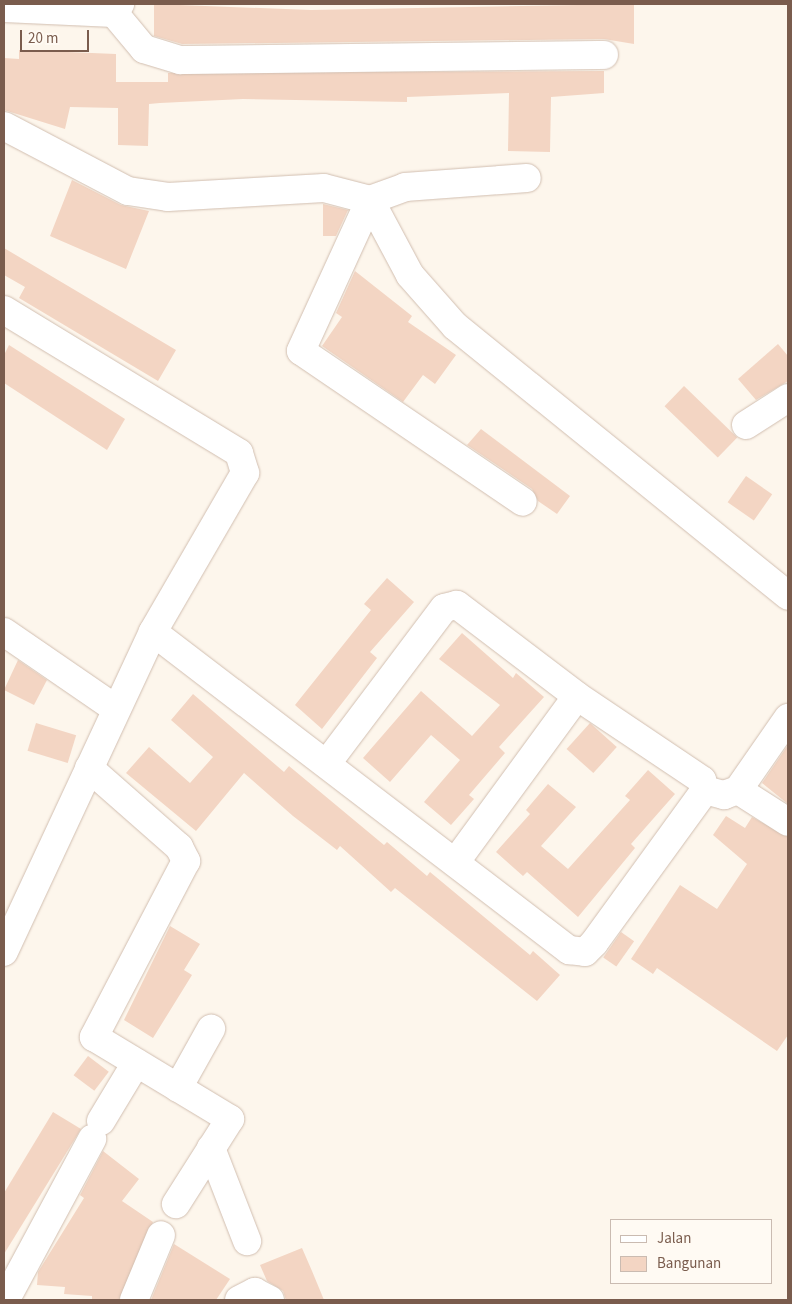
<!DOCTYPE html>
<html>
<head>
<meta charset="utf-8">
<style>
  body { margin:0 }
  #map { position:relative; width:792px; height:1304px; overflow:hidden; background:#fdf6ec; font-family:"Source Sans 3",sans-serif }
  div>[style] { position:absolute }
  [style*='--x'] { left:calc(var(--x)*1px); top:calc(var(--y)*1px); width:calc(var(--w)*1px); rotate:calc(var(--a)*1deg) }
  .building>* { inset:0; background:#f3d5c3; transform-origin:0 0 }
  .roads { filter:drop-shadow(0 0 1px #d1beb0) drop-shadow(0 0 1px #d1beb0) }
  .minor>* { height:28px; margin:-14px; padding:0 14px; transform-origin:14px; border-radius:14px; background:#fff }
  span { translate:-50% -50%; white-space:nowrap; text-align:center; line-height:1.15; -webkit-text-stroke:4px #fffaf3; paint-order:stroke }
  .frame { position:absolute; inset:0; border:5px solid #7a5c4d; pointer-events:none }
  .legend { position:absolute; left:610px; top:1219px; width:162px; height:65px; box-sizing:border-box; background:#fffaf3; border:1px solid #cabbb1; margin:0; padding:6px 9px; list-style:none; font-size:15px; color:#7a5c4d }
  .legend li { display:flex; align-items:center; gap:10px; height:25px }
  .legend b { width:25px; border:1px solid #cabbb1 }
  .scale { position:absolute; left:20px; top:30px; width:69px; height:22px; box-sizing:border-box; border:2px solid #7a5c4d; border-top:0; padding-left:6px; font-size:15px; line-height:18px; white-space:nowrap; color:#7a5c4d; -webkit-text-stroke:4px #fffaf3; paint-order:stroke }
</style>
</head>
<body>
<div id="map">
  <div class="building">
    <i style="clip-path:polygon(154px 4px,311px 10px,634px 4px,634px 44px,604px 39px,182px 44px,154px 36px)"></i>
    <i style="clip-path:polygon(19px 50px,116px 54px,116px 82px,168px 82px,168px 73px,604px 71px,604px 93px,551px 97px,550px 152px,508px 151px,509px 93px,407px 97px,407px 102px,243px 99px,160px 103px,149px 104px,148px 146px,118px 145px,118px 108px,70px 107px,65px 129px,4px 110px,4px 58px,19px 59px)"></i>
    <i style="clip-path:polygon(72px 180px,121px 205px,149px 211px,126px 269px,50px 236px)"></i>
    <i style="clip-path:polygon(323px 204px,348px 210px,336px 236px,323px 236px)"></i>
    <i style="clip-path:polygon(4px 248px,176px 350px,158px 381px,19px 298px,25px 287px,4px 275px)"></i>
    <i style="clip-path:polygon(355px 271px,412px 316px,408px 322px,456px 355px,435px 384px,423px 375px,403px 402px,322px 346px,342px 317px,336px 313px)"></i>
    <i style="clip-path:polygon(778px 344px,788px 356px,788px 381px,756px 400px,738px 379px)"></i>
    <i style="clip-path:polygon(9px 345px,125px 419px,107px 450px,4px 383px,4px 355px)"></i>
    <i style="left:684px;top:386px;width:74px;height:28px;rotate:44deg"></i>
    <i style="clip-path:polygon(481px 429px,570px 496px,557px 514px,538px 501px,532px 489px,467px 445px)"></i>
    <i style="left:746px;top:476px;width:32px;height:32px;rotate:35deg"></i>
    <i style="clip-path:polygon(387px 578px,414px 602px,370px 652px,377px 658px,322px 729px,295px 705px,371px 610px,364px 604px)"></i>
    <i style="clip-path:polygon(462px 633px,513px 678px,516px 673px,544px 697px,499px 747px,505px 753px,469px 795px,474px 799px,451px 825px,424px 802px,460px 760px,431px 735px,390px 782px,363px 758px,421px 691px,472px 736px,500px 705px,439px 659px)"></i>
    <i style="clip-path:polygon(18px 660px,47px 680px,34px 705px,4px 690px)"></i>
    <i style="clip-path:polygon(193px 694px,284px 772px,289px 766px,384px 845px,387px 842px,427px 876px,430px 872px,530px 955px,533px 951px,560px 975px,537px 1001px,395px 888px,391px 892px,340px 846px,337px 850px,293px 816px,244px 773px,196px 831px,126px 773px,149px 747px,190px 783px,213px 757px,171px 720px)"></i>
    <i style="left:36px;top:723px;width:42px;height:29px;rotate:17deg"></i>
    <i style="left:590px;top:723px;width:36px;height:35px;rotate:42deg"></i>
    <i style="clip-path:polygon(788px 745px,788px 804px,762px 783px)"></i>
    <i style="clip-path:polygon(648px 770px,675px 794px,631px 844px,635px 848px,578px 917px,527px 872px,523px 876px,496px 852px,530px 814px,526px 810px,548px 784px,576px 807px,541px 846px,568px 869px,630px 800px,625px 796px)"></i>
    <i style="clip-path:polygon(726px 816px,745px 828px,752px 817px,788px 837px,788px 1035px,777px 1051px,657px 968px,653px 974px,631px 959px,680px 885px,717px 909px,747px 864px,713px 835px)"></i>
    <i style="clip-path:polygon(170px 926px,200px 944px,184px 970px,192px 975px,153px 1038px,124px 1020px)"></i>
    <i style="left:621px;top:932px;width:16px;height:31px;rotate:35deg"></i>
    <i style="left:88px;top:1056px;width:26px;height:24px;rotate:37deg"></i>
    <i style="clip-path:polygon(53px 1112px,81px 1129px,4px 1254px,4px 1193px)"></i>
    <i style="clip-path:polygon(103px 1151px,139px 1179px,122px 1201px,153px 1222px,119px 1300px,92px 1300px,92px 1296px,64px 1294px,65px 1287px,37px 1285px,38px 1272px,84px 1198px,80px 1195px)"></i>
    <i style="clip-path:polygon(174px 1244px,230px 1279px,216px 1300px,151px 1300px)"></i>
    <i style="clip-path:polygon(302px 1248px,312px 1271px,324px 1300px,286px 1300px,283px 1291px,267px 1281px,260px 1265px)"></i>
  </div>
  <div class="roads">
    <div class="minor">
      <i style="--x:4;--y:8;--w:110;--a:2.6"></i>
      <i style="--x:114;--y:13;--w:11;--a:-56"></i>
      <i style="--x:114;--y:13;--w:47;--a:50.2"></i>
      <i style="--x:144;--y:49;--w:38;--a:17"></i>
      <i style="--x:180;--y:60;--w:424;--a:-0.7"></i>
      <i style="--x:4;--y:126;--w:140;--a:27.7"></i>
      <i style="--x:128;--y:191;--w:40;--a:8.5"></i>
      <i style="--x:168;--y:197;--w:156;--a:-3.3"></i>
      <i style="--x:324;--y:188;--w:48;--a:14.6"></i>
      <i style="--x:370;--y:200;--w:37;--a:-20"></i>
      <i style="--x:405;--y:187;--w:122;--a:-4.2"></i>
      <i style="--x:370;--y:200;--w:85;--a:61.9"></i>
      <i style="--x:410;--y:275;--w:68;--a:48.6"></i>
      <i style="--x:455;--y:326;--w:429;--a:39"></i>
      <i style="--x:370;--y:200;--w:166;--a:114.6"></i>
      <i style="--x:301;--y:351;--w:268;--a:34.2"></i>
      <i style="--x:4;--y:310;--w:275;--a:31.3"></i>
      <i style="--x:239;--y:453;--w:21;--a:73"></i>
      <i style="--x:245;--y:473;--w:184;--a:120.1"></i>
      <i style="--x:153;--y:632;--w:353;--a:115"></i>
      <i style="--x:746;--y:425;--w:50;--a:-32.7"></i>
      <i style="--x:4;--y:632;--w:136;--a:34.5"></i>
      <i style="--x:153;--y:632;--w:524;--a:37.4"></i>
      <i style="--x:569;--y:950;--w:16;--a:7"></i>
      <i style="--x:585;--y:952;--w:13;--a:-45"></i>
      <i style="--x:594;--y:943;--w:189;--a:-54"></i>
      <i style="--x:705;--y:790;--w:10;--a:-107"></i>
      <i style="--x:702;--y:780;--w:151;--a:-146.1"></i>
      <i style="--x:577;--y:696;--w:151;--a:-142.8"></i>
      <i style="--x:457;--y:605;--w:13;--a:167"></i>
      <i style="--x:444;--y:608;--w:194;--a:127"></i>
      <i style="--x:89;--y:768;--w:120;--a:41.3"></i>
      <i style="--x:179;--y:847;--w:16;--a:63"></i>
      <i style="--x:186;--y:861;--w:199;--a:117.6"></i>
      <i style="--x:94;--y:1037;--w:159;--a:31.1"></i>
      <i style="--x:230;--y:1119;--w:101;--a:122.4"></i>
      <i style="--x:705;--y:790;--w:20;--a:15"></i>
      <i style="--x:724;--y:795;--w:15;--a:-20"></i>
      <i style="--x:738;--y:790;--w:88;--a:-55.2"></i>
      <i style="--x:738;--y:790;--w:59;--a:32.6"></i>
      <i style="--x:457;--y:860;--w:203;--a:-53.8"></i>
      <i style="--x:178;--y:1088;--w:68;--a:-60.8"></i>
      <i style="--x:101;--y:1121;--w:68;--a:-58.9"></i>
      <i style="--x:211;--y:1148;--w:100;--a:68.8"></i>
      <i style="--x:6;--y:1299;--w:182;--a:-61.7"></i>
      <i style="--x:134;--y:1300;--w:70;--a:-67.4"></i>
      <i style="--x:239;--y:1300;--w:18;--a:-27"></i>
      <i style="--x:255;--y:1292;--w:17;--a:28"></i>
    </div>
  </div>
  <div class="frame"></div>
  <ul class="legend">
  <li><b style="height:6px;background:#fff"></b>Jalan</li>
  <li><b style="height:14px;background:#f3d5c3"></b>Bangunan</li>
  </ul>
  <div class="scale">20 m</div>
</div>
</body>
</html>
